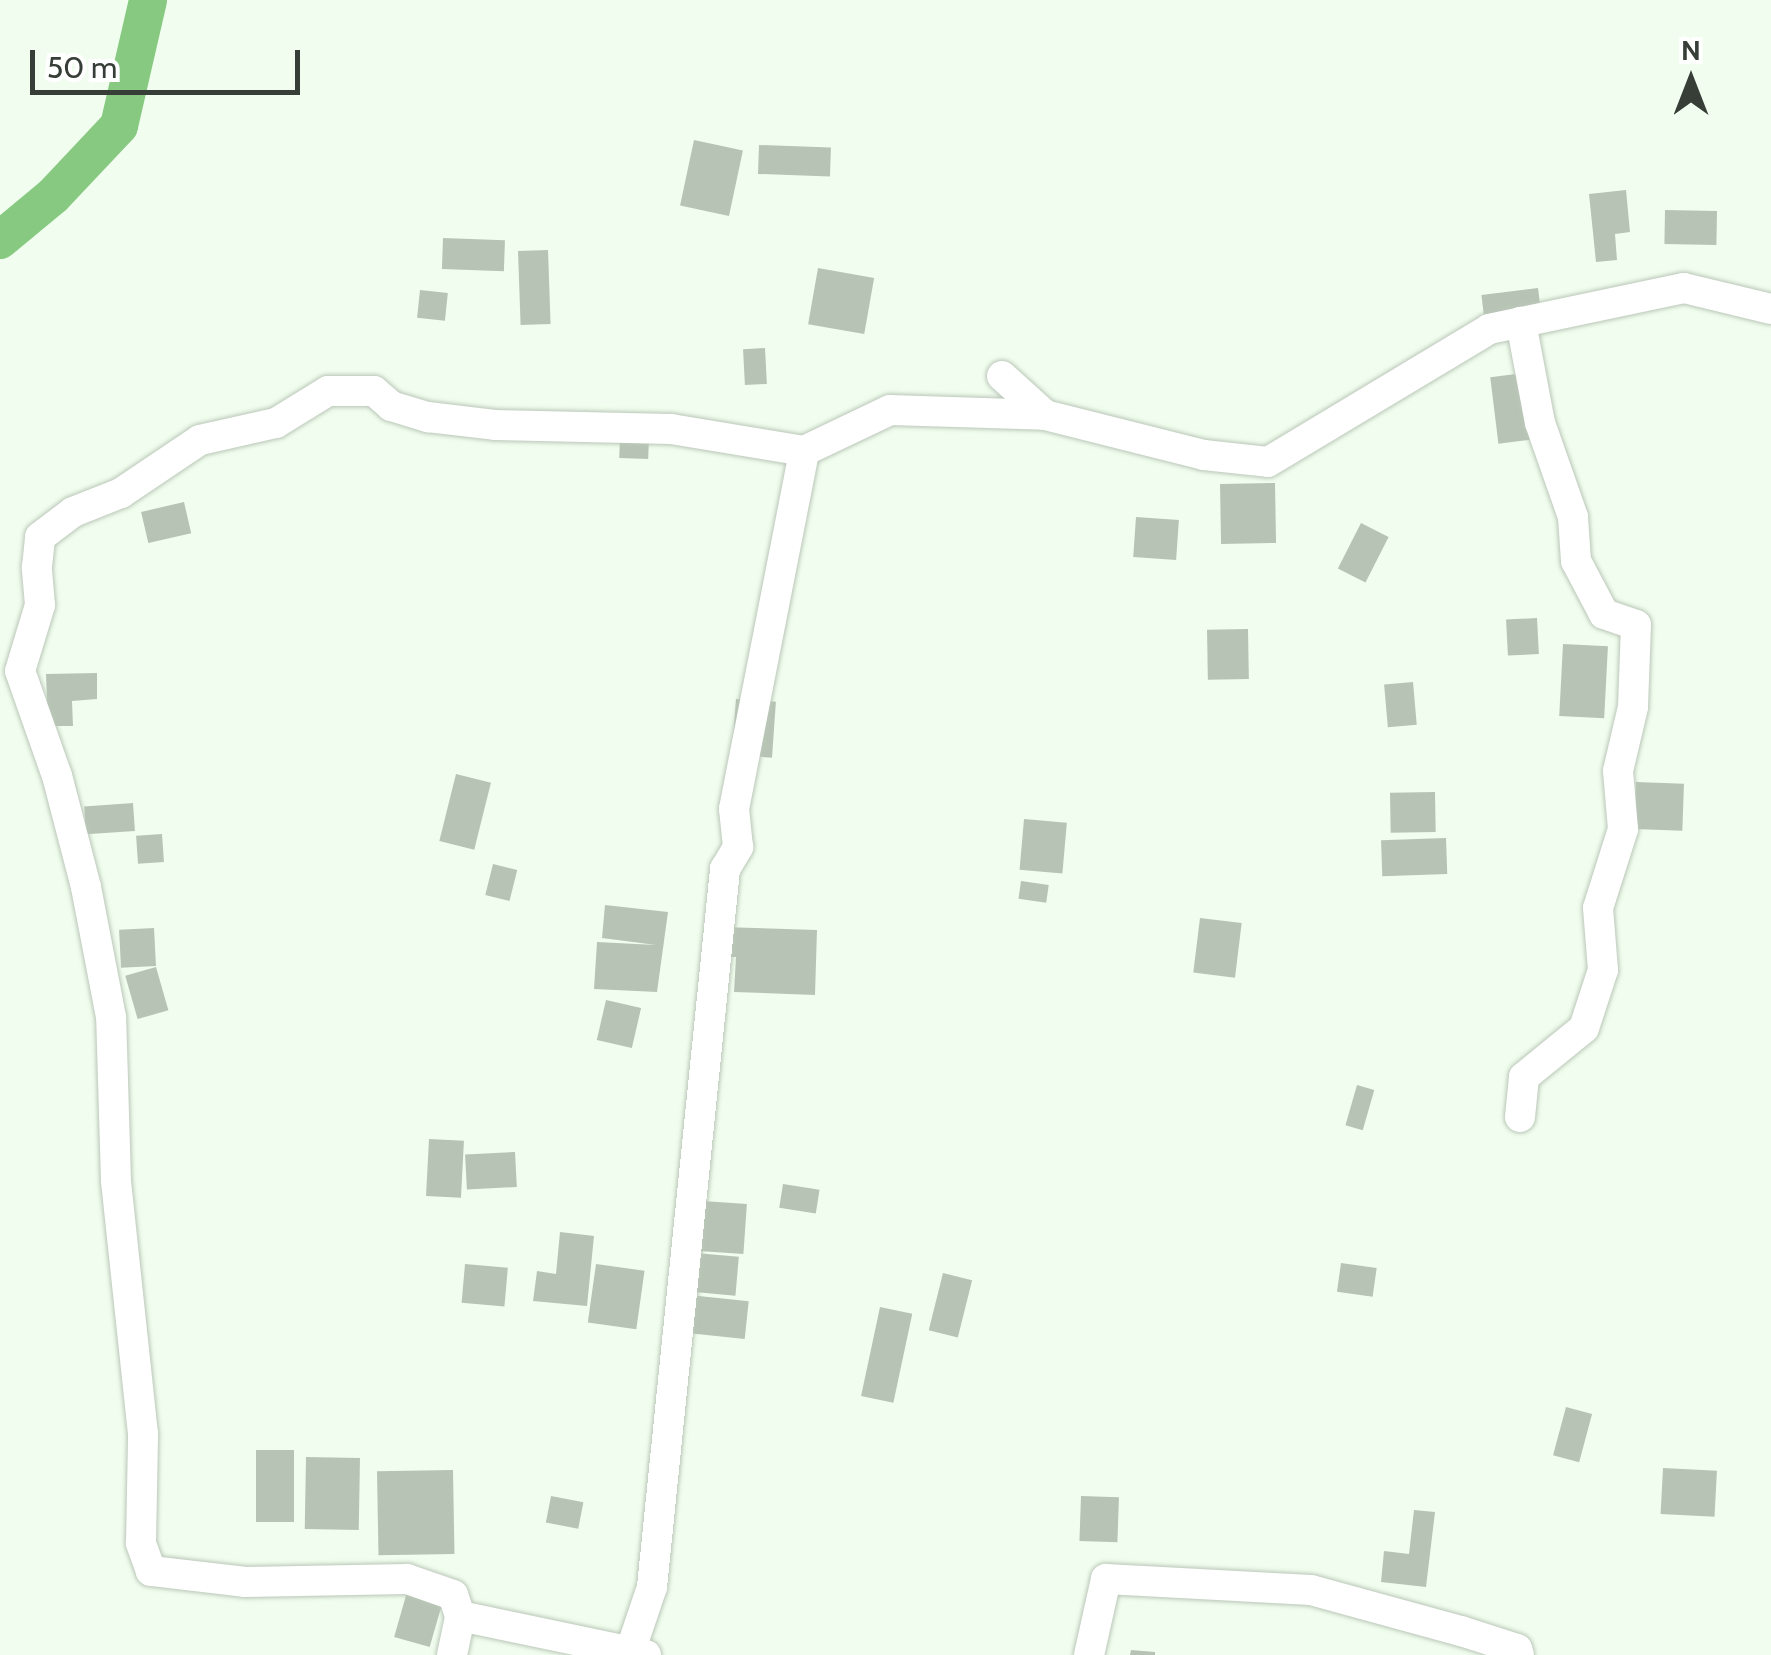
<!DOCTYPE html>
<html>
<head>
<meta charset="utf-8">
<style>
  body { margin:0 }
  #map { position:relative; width:1771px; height:1655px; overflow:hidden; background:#f1feef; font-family:Cabin,sans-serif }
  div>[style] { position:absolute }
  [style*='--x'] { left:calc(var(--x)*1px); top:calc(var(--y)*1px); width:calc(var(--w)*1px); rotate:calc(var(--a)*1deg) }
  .canal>* { height:38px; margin:-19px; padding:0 19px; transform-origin:19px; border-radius:19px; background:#87c981 }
  .building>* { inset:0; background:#b7c4b5; transform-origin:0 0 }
  .roads { filter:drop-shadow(0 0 2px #bac7b8) drop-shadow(0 0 2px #bac7b8) }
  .street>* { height:30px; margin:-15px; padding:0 15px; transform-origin:15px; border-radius:15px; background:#fff }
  span { translate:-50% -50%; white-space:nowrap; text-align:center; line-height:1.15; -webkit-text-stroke:8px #fff; paint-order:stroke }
  .north { position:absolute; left:1641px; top:30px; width:100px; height:100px; -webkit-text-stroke:8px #fff; paint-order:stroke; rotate:0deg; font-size:28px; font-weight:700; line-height:40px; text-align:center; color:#373d37 }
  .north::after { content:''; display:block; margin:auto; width:35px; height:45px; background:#373d37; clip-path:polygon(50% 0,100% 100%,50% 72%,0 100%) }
  .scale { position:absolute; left:30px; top:50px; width:270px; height:45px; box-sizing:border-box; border:5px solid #373d37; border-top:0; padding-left:12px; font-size:30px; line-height:35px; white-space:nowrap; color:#373d37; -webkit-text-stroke:8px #fff; paint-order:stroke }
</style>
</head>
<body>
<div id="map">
  <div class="canal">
    <i style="--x:0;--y:240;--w:69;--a:-39.7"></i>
    <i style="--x:53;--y:196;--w:96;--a:-46.7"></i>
    <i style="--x:119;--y:126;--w:129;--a:-77"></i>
  </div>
  <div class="building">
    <i style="left:694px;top:140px;width:50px;height:67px;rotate:12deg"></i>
    <i style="left:759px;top:145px;width:72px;height:29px;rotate:2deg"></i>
    <i style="clip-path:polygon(1626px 190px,1630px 232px,1615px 234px,1617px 260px,1596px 262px,1589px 194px)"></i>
    <i style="left:1665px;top:210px;width:52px;height:34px;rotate:1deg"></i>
    <i style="left:443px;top:238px;width:62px;height:31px;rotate:2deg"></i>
    <i style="left:548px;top:250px;width:74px;height:30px;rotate:88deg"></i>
    <i style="left:818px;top:268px;width:57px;height:57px;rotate:10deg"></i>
    <i style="left:1538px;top:288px;width:26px;height:57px;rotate:83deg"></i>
    <i style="left:420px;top:290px;width:28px;height:28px;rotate:6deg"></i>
    <i style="left:765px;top:348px;width:36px;height:22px;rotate:87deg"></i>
    <i style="left:1524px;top:373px;width:67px;height:34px;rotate:83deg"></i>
    <i style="left:620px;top:436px;width:29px;height:22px;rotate:2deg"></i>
    <i style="left:1275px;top:483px;width:60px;height:55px;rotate:89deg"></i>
    <i style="left:184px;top:502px;width:32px;height:44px;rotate:77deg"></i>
    <i style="left:1136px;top:517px;width:43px;height:40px;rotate:4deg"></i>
    <i style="left:1361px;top:523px;width:31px;height:51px;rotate:27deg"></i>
    <i style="left:1537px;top:618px;width:36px;height:31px;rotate:87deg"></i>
    <i style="left:1248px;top:629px;width:50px;height:41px;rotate:89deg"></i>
    <i style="left:1563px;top:644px;width:45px;height:72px;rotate:3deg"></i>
    <i style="clip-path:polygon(97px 673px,97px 699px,72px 701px,73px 726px,48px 726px,46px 674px)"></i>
    <i style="left:1413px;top:682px;width:43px;height:29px;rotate:85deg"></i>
    <i style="left:736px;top:699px;width:40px;height:56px;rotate:4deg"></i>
    <i style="left:456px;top:774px;width:36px;height:69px;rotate:14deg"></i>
    <i style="left:1636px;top:782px;width:48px;height:47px;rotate:2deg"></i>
    <i style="left:1435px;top:792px;width:40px;height:45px;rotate:89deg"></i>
    <i style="left:133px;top:803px;width:28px;height:49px;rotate:86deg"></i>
    <i style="left:1024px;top:819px;width:43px;height:51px;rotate:5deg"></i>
    <i style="left:162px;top:834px;width:28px;height:26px;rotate:86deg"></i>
    <i style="left:1446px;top:838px;width:36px;height:65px;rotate:88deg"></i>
    <i style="left:493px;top:864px;width:25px;height:32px;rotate:14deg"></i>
    <i style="left:1021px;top:881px;width:28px;height:18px;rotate:8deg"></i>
    <i style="clip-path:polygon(605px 905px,668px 912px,657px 992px,594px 989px,597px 942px,656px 945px,602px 938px)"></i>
    <i style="left:1200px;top:918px;width:42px;height:55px;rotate:7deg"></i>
    <i style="clip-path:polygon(722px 927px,817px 930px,815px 995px,734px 992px,736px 957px,721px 957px)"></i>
    <i style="left:154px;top:928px;width:38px;height:35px;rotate:87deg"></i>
    <i style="left:156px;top:967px;width:45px;height:32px;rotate:74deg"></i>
    <i style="left:606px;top:1000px;width:36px;height:41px;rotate:13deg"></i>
    <i style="left:1357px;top:1085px;width:18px;height:42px;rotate:16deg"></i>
    <i style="left:429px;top:1139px;width:35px;height:57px;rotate:3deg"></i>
    <i style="left:515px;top:1152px;width:35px;height:50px;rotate:87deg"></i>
    <i style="left:783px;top:1184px;width:37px;height:24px;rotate:9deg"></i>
    <i style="left:703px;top:1201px;width:44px;height:50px;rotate:4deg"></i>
    <i style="clip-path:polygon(560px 1232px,594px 1236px,587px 1306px,533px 1301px,537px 1271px,556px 1274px)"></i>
    <i style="left:695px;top:1253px;width:44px;height:39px;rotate:5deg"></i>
    <i style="left:1341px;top:1263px;width:36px;height:29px;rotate:8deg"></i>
    <i style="left:465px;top:1264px;width:43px;height:39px;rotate:5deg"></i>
    <i style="left:596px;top:1264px;width:49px;height:59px;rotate:8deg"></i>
    <i style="left:943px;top:1273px;width:30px;height:59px;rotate:14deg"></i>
    <i style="left:689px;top:1295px;width:60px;height:38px;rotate:6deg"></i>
    <i style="left:880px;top:1307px;width:33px;height:91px;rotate:12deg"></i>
    <i style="left:1566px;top:1407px;width:27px;height:50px;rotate:15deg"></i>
    <i style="left:256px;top:1450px;width:38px;height:72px"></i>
    <i style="left:306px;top:1457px;width:54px;height:72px;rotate:1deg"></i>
    <i style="left:1663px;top:1468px;width:54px;height:46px;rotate:3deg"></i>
    <i style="left:453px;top:1470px;width:84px;height:76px;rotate:89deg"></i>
    <i style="left:551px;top:1496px;width:33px;height:27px;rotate:11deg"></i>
    <i style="left:1081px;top:1496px;width:38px;height:45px;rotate:2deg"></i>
    <i style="clip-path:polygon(1414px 1510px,1435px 1512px,1426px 1587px,1381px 1582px,1384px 1551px,1409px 1554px)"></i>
    <i style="left:409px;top:1585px;width:37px;height:54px;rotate:16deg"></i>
    <i style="clip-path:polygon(1131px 1650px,1155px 1652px,1155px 1655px,1130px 1655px)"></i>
  </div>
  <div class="roads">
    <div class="street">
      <i style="--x:1002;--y:376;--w:58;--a:42.2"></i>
      <i style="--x:1045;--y:415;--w:164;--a:14.1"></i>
      <i style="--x:1204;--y:455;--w:64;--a:6.2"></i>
      <i style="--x:1268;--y:462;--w:258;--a:-31"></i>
      <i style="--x:1489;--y:329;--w:199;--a:-11.9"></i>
      <i style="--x:1684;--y:288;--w:89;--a:13.6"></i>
      <i style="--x:1520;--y:1117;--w:40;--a:-84.3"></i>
      <i style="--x:1524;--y:1077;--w:77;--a:-39.2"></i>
      <i style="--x:1584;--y:1028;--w:61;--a:-71.9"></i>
      <i style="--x:1603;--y:970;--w:62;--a:-94.6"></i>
      <i style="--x:1598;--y:908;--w:83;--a:-72.4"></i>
      <i style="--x:1623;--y:829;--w:58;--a:-94.9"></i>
      <i style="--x:1618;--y:771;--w:66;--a:-76.8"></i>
      <i style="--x:1633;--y:707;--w:82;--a:-87.9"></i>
      <i style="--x:1636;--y:625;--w:34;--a:-161"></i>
      <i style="--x:1604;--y:614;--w:60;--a:-117.8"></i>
      <i style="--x:1576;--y:561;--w:44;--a:-93.9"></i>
      <i style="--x:1573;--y:517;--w:100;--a:-109.3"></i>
      <i style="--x:1540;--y:423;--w:103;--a:-100.7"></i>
      <i style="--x:460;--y:1616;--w:22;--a:-108"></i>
      <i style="--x:453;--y:1595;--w:49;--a:-160.8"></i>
      <i style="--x:407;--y:1579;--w:161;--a:178.9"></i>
      <i style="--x:246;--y:1582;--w:96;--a:-173.4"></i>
      <i style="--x:151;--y:1571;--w:30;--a:-110"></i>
      <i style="--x:141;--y:1543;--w:109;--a:-88.9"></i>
      <i style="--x:143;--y:1434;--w:254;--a:-96.1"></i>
      <i style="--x:116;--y:1181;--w:164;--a:-91.7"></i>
      <i style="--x:111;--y:1017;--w:132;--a:-100.9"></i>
      <i style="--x:86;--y:887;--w:115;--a:-104.6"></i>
      <i style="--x:57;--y:776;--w:111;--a:-109.4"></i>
      <i style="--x:20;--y:671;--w:69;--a:-73.1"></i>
      <i style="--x:40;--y:605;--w:38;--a:-95"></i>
      <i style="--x:37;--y:567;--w:30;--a:-84"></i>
      <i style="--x:40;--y:537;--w:41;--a:-37.1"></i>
      <i style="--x:73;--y:512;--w:52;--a:-21.6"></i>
      <i style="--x:121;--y:493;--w:95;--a:-33.9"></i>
      <i style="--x:200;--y:440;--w:78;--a:-12.6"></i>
      <i style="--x:276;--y:423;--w:61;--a:-31.6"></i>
      <i style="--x:328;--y:391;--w:46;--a:0"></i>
      <i style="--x:374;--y:391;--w:23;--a:41"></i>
      <i style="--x:391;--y:406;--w:39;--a:17"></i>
      <i style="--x:428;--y:417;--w:67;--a:6.8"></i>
      <i style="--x:495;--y:425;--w:176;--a:1.3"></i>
      <i style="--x:671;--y:429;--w:135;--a:9.4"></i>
      <i style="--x:804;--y:451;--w:95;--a:-25.5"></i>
      <i style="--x:890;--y:410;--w:155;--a:1.8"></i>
      <i style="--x:630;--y:1652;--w:69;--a:-71.3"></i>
      <i style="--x:652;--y:1587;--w:722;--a:-84.19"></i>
      <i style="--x:725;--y:869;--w:26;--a:-59"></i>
      <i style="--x:738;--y:847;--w:38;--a:-96"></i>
      <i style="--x:734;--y:809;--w:365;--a:-78.9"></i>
      <i style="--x:452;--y:1655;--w:40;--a:-78"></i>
      <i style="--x:460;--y:1616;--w:190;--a:11.8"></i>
      <i style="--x:1089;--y:1655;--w:78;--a:-77.4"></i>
      <i style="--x:1106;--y:1579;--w:205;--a:3.1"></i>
      <i style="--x:1311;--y:1590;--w:156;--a:15.3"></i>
      <i style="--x:1461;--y:1631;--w:59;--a:17.8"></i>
      <i style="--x:1517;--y:1649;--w:6;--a:72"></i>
    </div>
  </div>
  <div class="north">N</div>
  <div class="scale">50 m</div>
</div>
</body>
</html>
